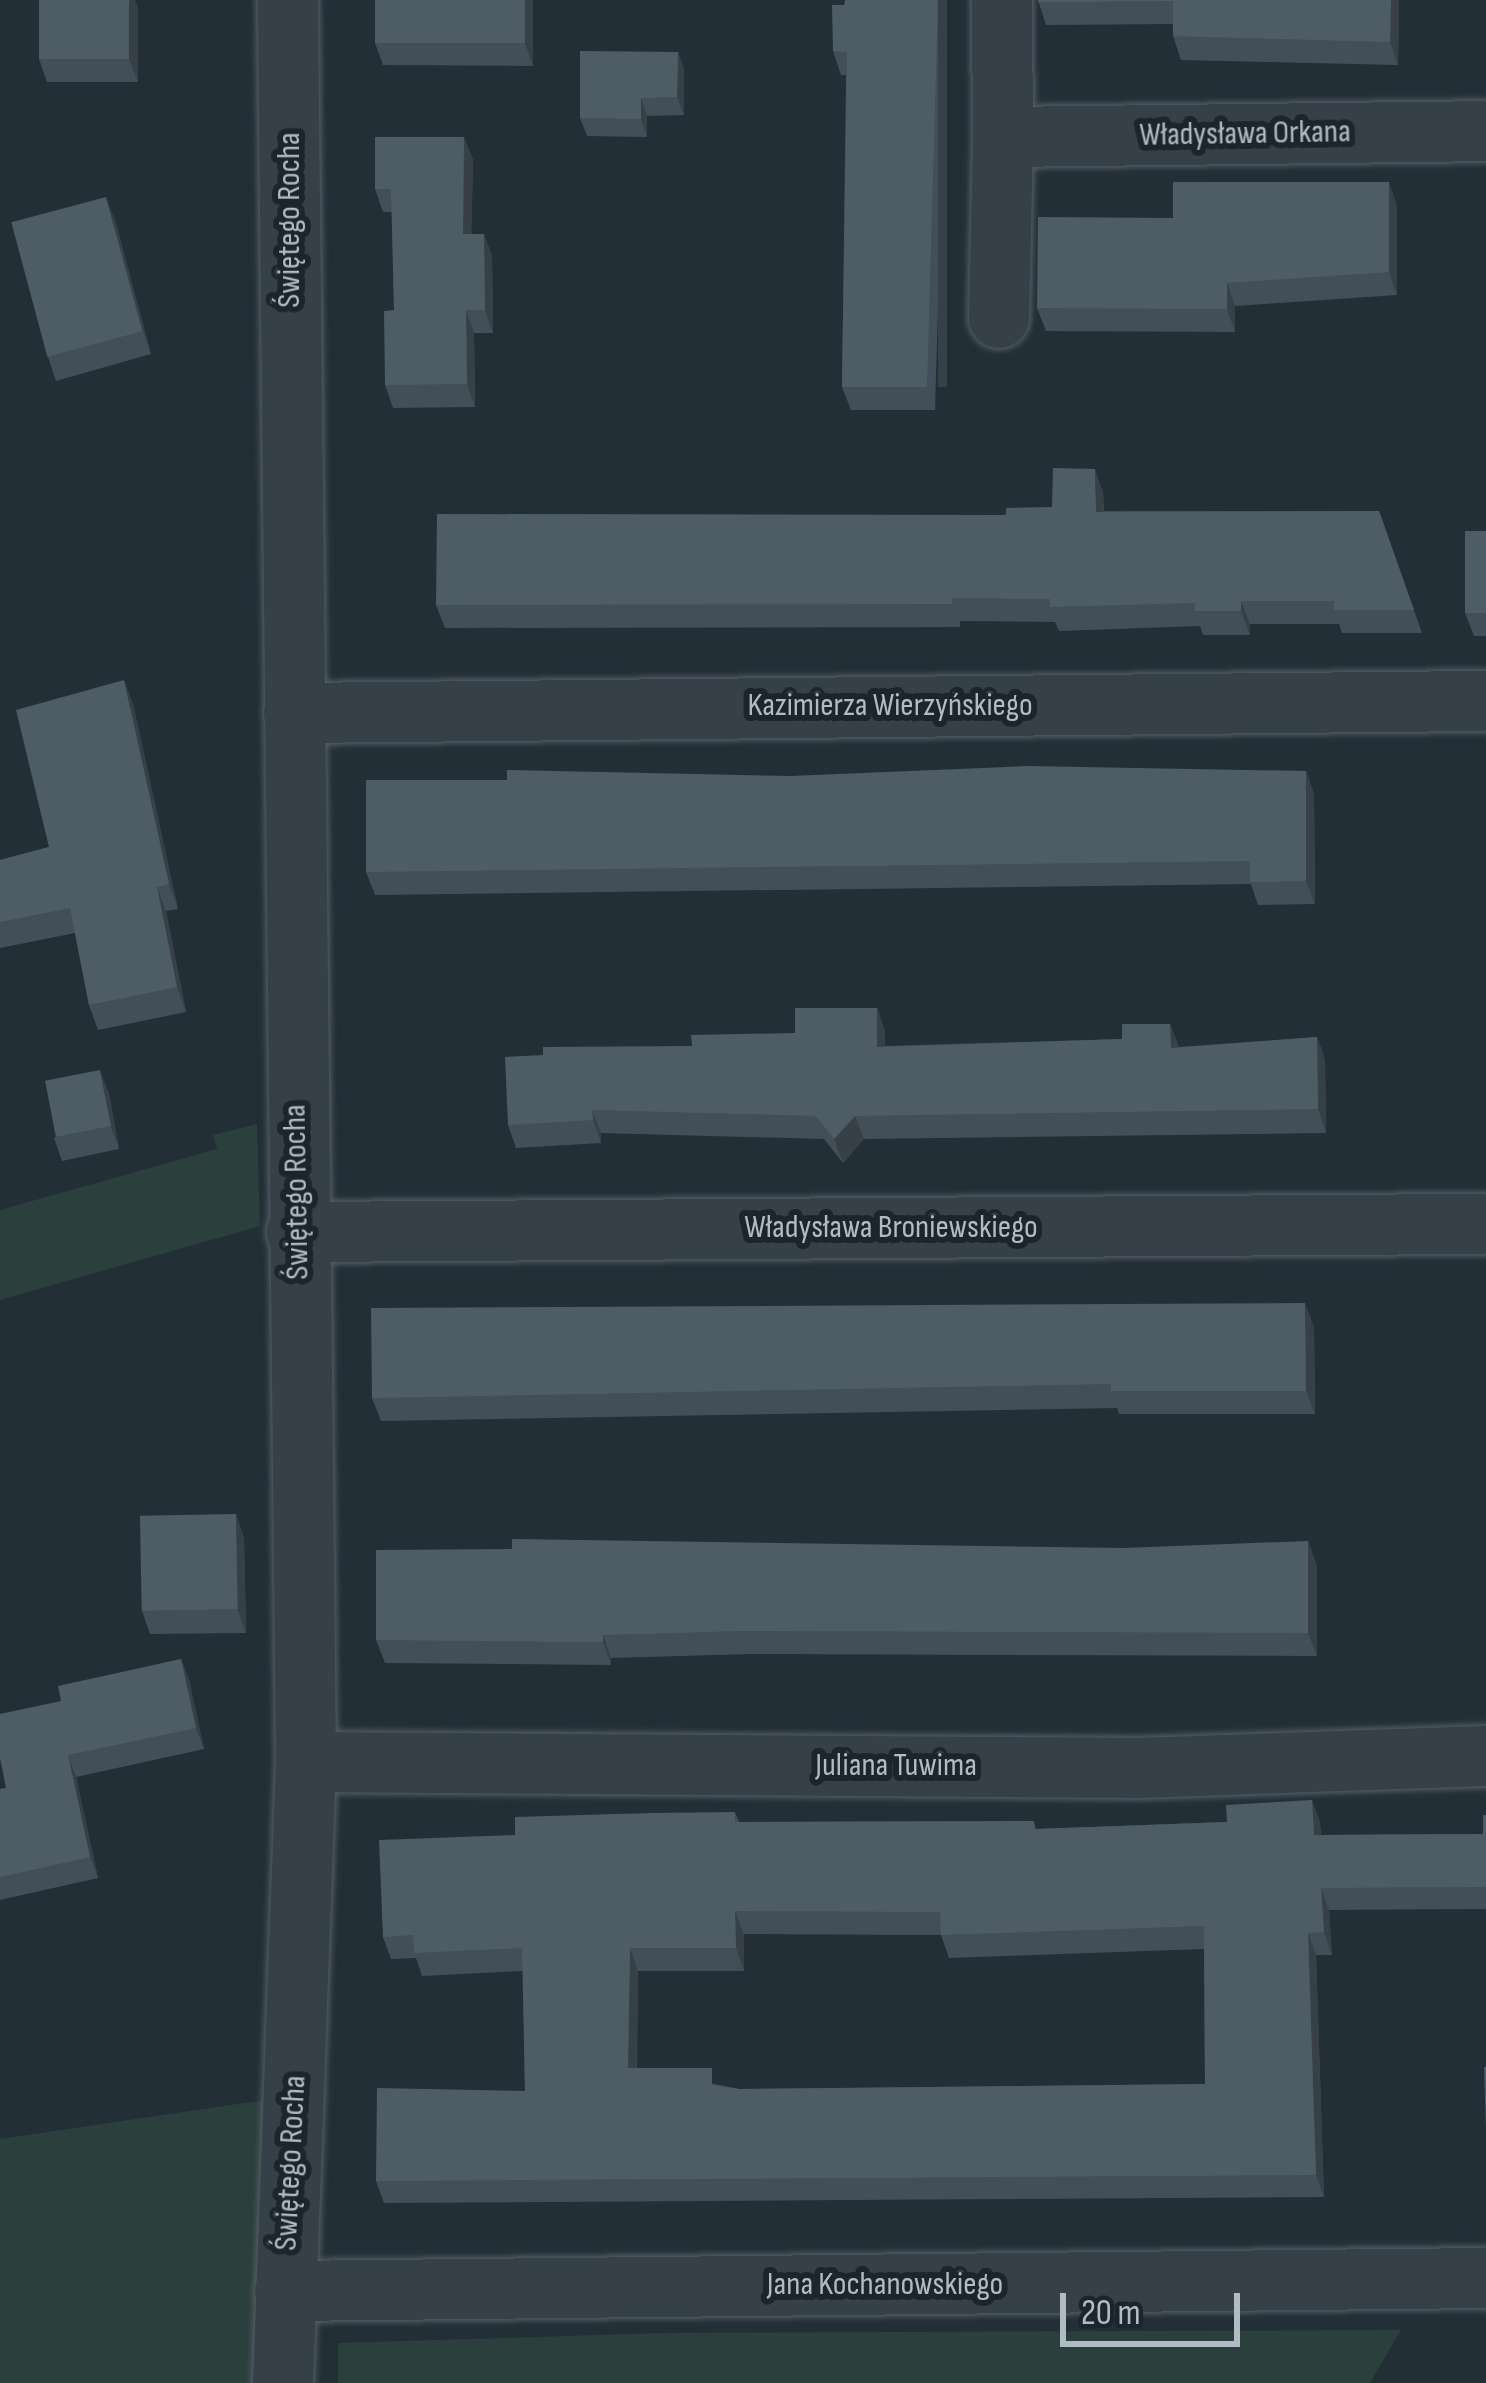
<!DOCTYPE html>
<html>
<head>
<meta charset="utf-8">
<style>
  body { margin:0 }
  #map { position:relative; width:1486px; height:2383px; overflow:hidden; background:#232f37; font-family:"Sofia Sans Condensed",sans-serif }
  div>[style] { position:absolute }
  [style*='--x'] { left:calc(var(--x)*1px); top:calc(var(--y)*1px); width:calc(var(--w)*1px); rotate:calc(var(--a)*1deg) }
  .green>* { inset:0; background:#2b3f3c }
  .roads { filter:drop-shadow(0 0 3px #545e66) drop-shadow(0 0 3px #545e66) }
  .minor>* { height:60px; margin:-30px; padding:0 30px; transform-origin:30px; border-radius:30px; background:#364048 }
  .wall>* { inset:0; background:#434f58 }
  .shaded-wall>* { inset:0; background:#374047; transform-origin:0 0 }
  .building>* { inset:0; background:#4e5c66; transform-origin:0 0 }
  span { translate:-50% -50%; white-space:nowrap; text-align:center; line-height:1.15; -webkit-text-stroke:12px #1c252c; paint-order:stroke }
  .street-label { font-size:33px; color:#b1bbc4 }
  .scale { position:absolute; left:1060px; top:2293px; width:180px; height:54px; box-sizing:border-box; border:6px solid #b1bbc4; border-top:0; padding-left:15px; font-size:36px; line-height:42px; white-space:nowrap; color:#b1bbc4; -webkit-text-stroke:9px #1c252c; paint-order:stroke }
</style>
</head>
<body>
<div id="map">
  <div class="green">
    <i style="clip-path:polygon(257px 1124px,260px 1226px,0 1300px,0 1210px,217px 1149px,213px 1135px)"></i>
    <i style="clip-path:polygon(264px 2100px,261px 2383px,0 2383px,0 2139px)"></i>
    <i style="clip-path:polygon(1401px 2330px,1370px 2383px,338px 2383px,338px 2343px,665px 2333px)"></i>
  </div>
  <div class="roads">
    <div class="minor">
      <i style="--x:1002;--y:0;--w:137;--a:89.6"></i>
      <i style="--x:1003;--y:137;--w:483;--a:-0.7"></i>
      <i style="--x:999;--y:318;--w:181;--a:-88.7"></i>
      <i style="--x:294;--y:713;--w:1192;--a:-0.58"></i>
      <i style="--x:297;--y:1232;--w:1189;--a:-0.39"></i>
      <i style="--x:306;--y:1762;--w:834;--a:0.41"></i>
      <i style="--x:1140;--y:1768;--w:346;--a:-2"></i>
      <i style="--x:285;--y:2291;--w:1201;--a:-0.62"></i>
      <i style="--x:283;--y:2383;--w:621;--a:-87.88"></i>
      <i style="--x:306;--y:1762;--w:1762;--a:-90.59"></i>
    </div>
  </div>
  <div class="wall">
    <i style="clip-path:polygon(533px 0,533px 66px,383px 65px,375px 43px)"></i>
    <i style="clip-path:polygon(845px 0,947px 0,935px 410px,851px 410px,842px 387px,846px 75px,841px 75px,833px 51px)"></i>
    <i style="clip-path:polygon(1038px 0,1399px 0,1398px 65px,1181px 60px,1173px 36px,1173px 24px,1046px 25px)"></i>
    <i style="clip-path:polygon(138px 8px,138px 82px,47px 82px,39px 59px)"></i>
    <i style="clip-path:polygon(678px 52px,684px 70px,684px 115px,647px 116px,647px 137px,587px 136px,580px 118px)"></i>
    <i style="clip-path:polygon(464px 137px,473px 160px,471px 234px,484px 234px,492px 257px,493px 333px,474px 333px,475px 407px,393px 408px,385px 385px,394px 310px,392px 212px,383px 212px,375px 189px)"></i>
    <i style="clip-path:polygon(1397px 205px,1397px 295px,1235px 306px,1235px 332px,1046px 331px,1037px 308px,1173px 218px)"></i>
    <i style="clip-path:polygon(115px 220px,151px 354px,56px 381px,48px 357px)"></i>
    <i style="clip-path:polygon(1103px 492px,1104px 511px,1379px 511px,1422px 633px,1342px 633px,1339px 624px,1250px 624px,1250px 635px,1203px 635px,1200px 626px,1059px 631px,1055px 622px,960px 621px,960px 627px,445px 628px,436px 605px,1052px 507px)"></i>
    <i style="clip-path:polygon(1486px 531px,1486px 636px,1474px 636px,1465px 613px)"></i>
    <i style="clip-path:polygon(133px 704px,178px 909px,166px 911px,186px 1012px,98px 1030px,89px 1005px,75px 933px,0 948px,0 860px,49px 847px)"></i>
    <i style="clip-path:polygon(1306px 771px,1314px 794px,1315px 904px,1258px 905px,1251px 884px,375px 895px,366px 872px,791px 776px)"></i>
    <i style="clip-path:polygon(877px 1008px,885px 1031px,885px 1046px,1122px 1039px,1170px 1024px,1179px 1047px,1317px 1037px,1325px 1060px,1326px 1133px,864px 1139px,843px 1163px,824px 1139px,601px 1133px,601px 1143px,516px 1148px,508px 1125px,692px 1046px,795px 1033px)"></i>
    <i style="clip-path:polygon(109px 1093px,119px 1149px,62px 1161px,54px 1138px)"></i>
    <i style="clip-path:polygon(1314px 1327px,1315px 1414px,1119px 1414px,1117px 1408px,381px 1421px,372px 1398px)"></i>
    <i style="clip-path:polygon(244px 1537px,246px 1633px,150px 1634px,142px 1611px)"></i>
    <i style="clip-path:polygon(1317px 1565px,1317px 1656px,750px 1654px,611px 1658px,611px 1665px,385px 1663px,376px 1640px)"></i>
    <i style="clip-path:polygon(181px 1659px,189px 1680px,204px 1749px,76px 1777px,98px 1878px,0 1900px,0 1789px,6px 1788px,61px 1701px)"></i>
    <i style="clip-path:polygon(evenodd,1312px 1800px,1320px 1823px,1321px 1835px,1483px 1834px,1486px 1815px,1486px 1909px,1329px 1910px,1332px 1955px,1316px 1955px,1324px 2197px,384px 2203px,376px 2181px,525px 2091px,523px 1971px,422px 1976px,416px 1958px,391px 1959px,383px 1937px,515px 1835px,735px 1812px,739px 1822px,1034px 1821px,1036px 1829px,1227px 1822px,1312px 1800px,744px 1934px,941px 1935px,949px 1958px,1204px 1949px,1205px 2084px,739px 2089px,637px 2068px,638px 1971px,744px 1971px,744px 1934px)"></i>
  </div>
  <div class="shaded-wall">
    <i style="clip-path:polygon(129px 0,135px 0,138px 8px,138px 82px,129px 59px)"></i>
    <i style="clip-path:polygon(525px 0,533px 0,533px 66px,525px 44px)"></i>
    <i style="left:938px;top:0;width:9px;height:387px"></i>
    <i style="clip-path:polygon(1391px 0,1399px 0,1398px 65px,1390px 42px)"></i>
    <i style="clip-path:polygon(678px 52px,684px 70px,684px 115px,677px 97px)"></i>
    <i style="clip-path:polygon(641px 98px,647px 116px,647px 137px,641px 119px)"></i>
    <i style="clip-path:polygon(464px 137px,473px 160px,471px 257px,463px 234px)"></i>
    <i style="clip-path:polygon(1389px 182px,1397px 205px,1397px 295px,1389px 272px)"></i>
    <i style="clip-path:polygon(106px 197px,115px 220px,151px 354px,143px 331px)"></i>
    <i style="clip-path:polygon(484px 234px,492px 257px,493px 333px,485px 310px)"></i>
    <i style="clip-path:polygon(1227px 283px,1235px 306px,1235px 332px,1227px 309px)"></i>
    <i style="clip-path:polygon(466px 310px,474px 333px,475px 407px,467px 384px)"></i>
    <i style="clip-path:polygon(1095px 469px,1103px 492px,1104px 535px,1096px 512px)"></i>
    <i style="clip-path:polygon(1241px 601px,1250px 624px,1250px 635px,1241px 611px)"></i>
    <i style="clip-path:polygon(124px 680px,133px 704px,178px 909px,169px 884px)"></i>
    <i style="clip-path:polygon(1306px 771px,1314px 794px,1315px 904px,1306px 881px)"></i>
    <i style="clip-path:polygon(157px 887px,166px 911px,186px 1012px,177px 987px)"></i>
    <i style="clip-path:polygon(877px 1008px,885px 1031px,885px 1070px,877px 1047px)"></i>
    <i style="clip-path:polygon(1170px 1024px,1179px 1048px,1171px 1048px)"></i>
    <i style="clip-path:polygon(1317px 1037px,1325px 1060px,1326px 1133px,1318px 1109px)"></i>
    <i style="clip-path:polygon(100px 1070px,109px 1093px,119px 1149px,111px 1126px)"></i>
    <i style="clip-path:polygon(592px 1110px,601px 1133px,601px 1143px,593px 1120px)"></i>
    <i style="clip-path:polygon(855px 1116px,864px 1139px,843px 1163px,834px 1139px)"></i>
    <i style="clip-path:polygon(1305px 1303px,1314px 1327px,1315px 1414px,1306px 1391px)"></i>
    <i style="clip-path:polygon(236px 1514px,244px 1537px,246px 1633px,237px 1609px)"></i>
    <i style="clip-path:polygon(1308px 1541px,1317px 1565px,1317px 1656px,1308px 1633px)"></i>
    <i style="clip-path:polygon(603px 1635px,611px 1658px,611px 1665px,603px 1642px)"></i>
    <i style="clip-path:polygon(181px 1659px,189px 1680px,204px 1749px,196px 1728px)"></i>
    <i style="clip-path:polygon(68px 1755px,76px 1777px,98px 1878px,90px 1857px)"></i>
    <i style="clip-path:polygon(1312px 1800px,1320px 1823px,1322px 1858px,1314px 1835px)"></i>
    <i style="clip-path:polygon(1321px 1888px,1329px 1910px,1332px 1955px,1324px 1932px)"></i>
    <i style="clip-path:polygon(735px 1911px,744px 1934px,744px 1971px,736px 1948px)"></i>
    <i style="clip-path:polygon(1308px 1933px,1316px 1955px,1324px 2197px,1316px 2175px)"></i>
    <i style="clip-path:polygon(630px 1948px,638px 1971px,636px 2091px,628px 2068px)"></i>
  </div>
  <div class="building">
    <i style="left:39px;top:0;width:90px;height:59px"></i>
    <i style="left:375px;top:0;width:150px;height:43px"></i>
    <i style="clip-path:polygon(845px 0,938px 0,927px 387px,842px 387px,847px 52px,833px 51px,832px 5px,845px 5px)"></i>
    <i style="clip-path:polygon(1038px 0,1391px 0,1390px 42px,1173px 36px,1173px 1px,1038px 2px)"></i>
    <i style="clip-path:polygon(580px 51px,678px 52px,677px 97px,641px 98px,641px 119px,580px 118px)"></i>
    <i style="clip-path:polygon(375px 137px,464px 137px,463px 234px,484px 234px,485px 310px,466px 310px,467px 384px,385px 385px,384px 311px,394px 310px,391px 189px,375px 189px)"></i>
    <i style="clip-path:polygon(1173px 182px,1389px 182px,1389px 272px,1227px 283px,1227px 309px,1037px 308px,1038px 217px,1173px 218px)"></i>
    <i style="left:106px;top:197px;width:139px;height:98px;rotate:75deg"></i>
    <i style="clip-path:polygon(1053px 468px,1095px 469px,1096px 512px,1379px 511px,1414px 610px,1334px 610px,1334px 601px,1241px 601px,1241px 611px,1195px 611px,1195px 603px,1050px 607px,1050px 599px,952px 598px,952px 604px,436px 605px,437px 514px,1006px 515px,1006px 508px,1052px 507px)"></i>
    <i style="left:1465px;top:531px;width:21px;height:82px"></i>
    <i style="clip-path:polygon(124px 680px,169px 884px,157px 887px,177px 987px,89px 1005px,70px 908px,0 922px,0 860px,49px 847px,16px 710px)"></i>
    <i style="clip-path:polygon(1028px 766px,1306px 771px,1306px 881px,1250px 882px,1250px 861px,366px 872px,366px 780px,507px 780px,507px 770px,791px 776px)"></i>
    <i style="clip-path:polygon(795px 1008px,877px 1008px,877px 1047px,1122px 1039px,1122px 1024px,1170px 1024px,1171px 1048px,1317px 1037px,1318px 1109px,855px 1116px,834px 1139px,816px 1116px,592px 1110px,593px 1120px,508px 1125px,505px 1057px,543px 1055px,543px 1047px,692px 1046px,691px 1035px,795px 1033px)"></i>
    <i style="left:100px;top:1070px;width:57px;height:56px;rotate:79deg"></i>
    <i style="clip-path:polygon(1305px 1303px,1306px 1391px,1111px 1391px,1111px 1384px,372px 1398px,371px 1308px)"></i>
    <i style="left:236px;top:1514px;width:95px;height:96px;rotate:89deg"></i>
    <i style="clip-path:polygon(512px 1539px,1124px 1548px,1308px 1541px,1308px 1633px,741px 1631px,603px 1635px,603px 1642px,376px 1640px,376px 1550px,512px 1549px)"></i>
    <i style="clip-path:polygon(181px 1659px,196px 1728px,68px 1755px,90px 1857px,0 1877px,0 1789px,6px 1788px,0 1758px,0 1714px,61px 1701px,58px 1686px)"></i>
    <i style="clip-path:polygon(evenodd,1312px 1800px,1314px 1835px,1483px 1834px,1483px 1815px,1486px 1815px,1486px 1887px,1321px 1888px,1324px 1932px,1308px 1933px,1316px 2175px,376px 2181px,377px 2088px,525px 2091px,522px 1948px,414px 1953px,413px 1935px,383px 1937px,379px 1840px,515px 1835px,515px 1817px,653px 1813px,735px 1812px,735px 1822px,1034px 1821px,1034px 1829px,1227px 1822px,1226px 1805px,1312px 1800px,735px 1911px,940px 1912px,941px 1935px,1204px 1926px,1205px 2084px,739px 2089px,712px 2085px,712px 2068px,628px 2068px,630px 1948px,736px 1948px,735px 1911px)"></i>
    <i style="clip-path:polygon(1484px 2067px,1486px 2067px,1486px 2129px)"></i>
  </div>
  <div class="street-label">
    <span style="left:1245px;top:134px;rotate:-1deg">Władysława Orkana</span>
    <span style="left:290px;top:220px;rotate:-90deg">Świętego Rocha</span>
    <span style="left:890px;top:706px">Kazimierza Wierzyńskiego</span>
    <span style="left:297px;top:1192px;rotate:-91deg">Świętego Rocha</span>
    <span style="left:891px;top:1228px">Władysława Broniewskiego</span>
    <span style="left:896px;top:1766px">Juliana Tuwima</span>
    <span style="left:291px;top:2163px;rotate:-87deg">Świętego Rocha</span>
    <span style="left:885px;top:2285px">Jana Kochanowskiego</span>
  </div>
  <div class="scale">20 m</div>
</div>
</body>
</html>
